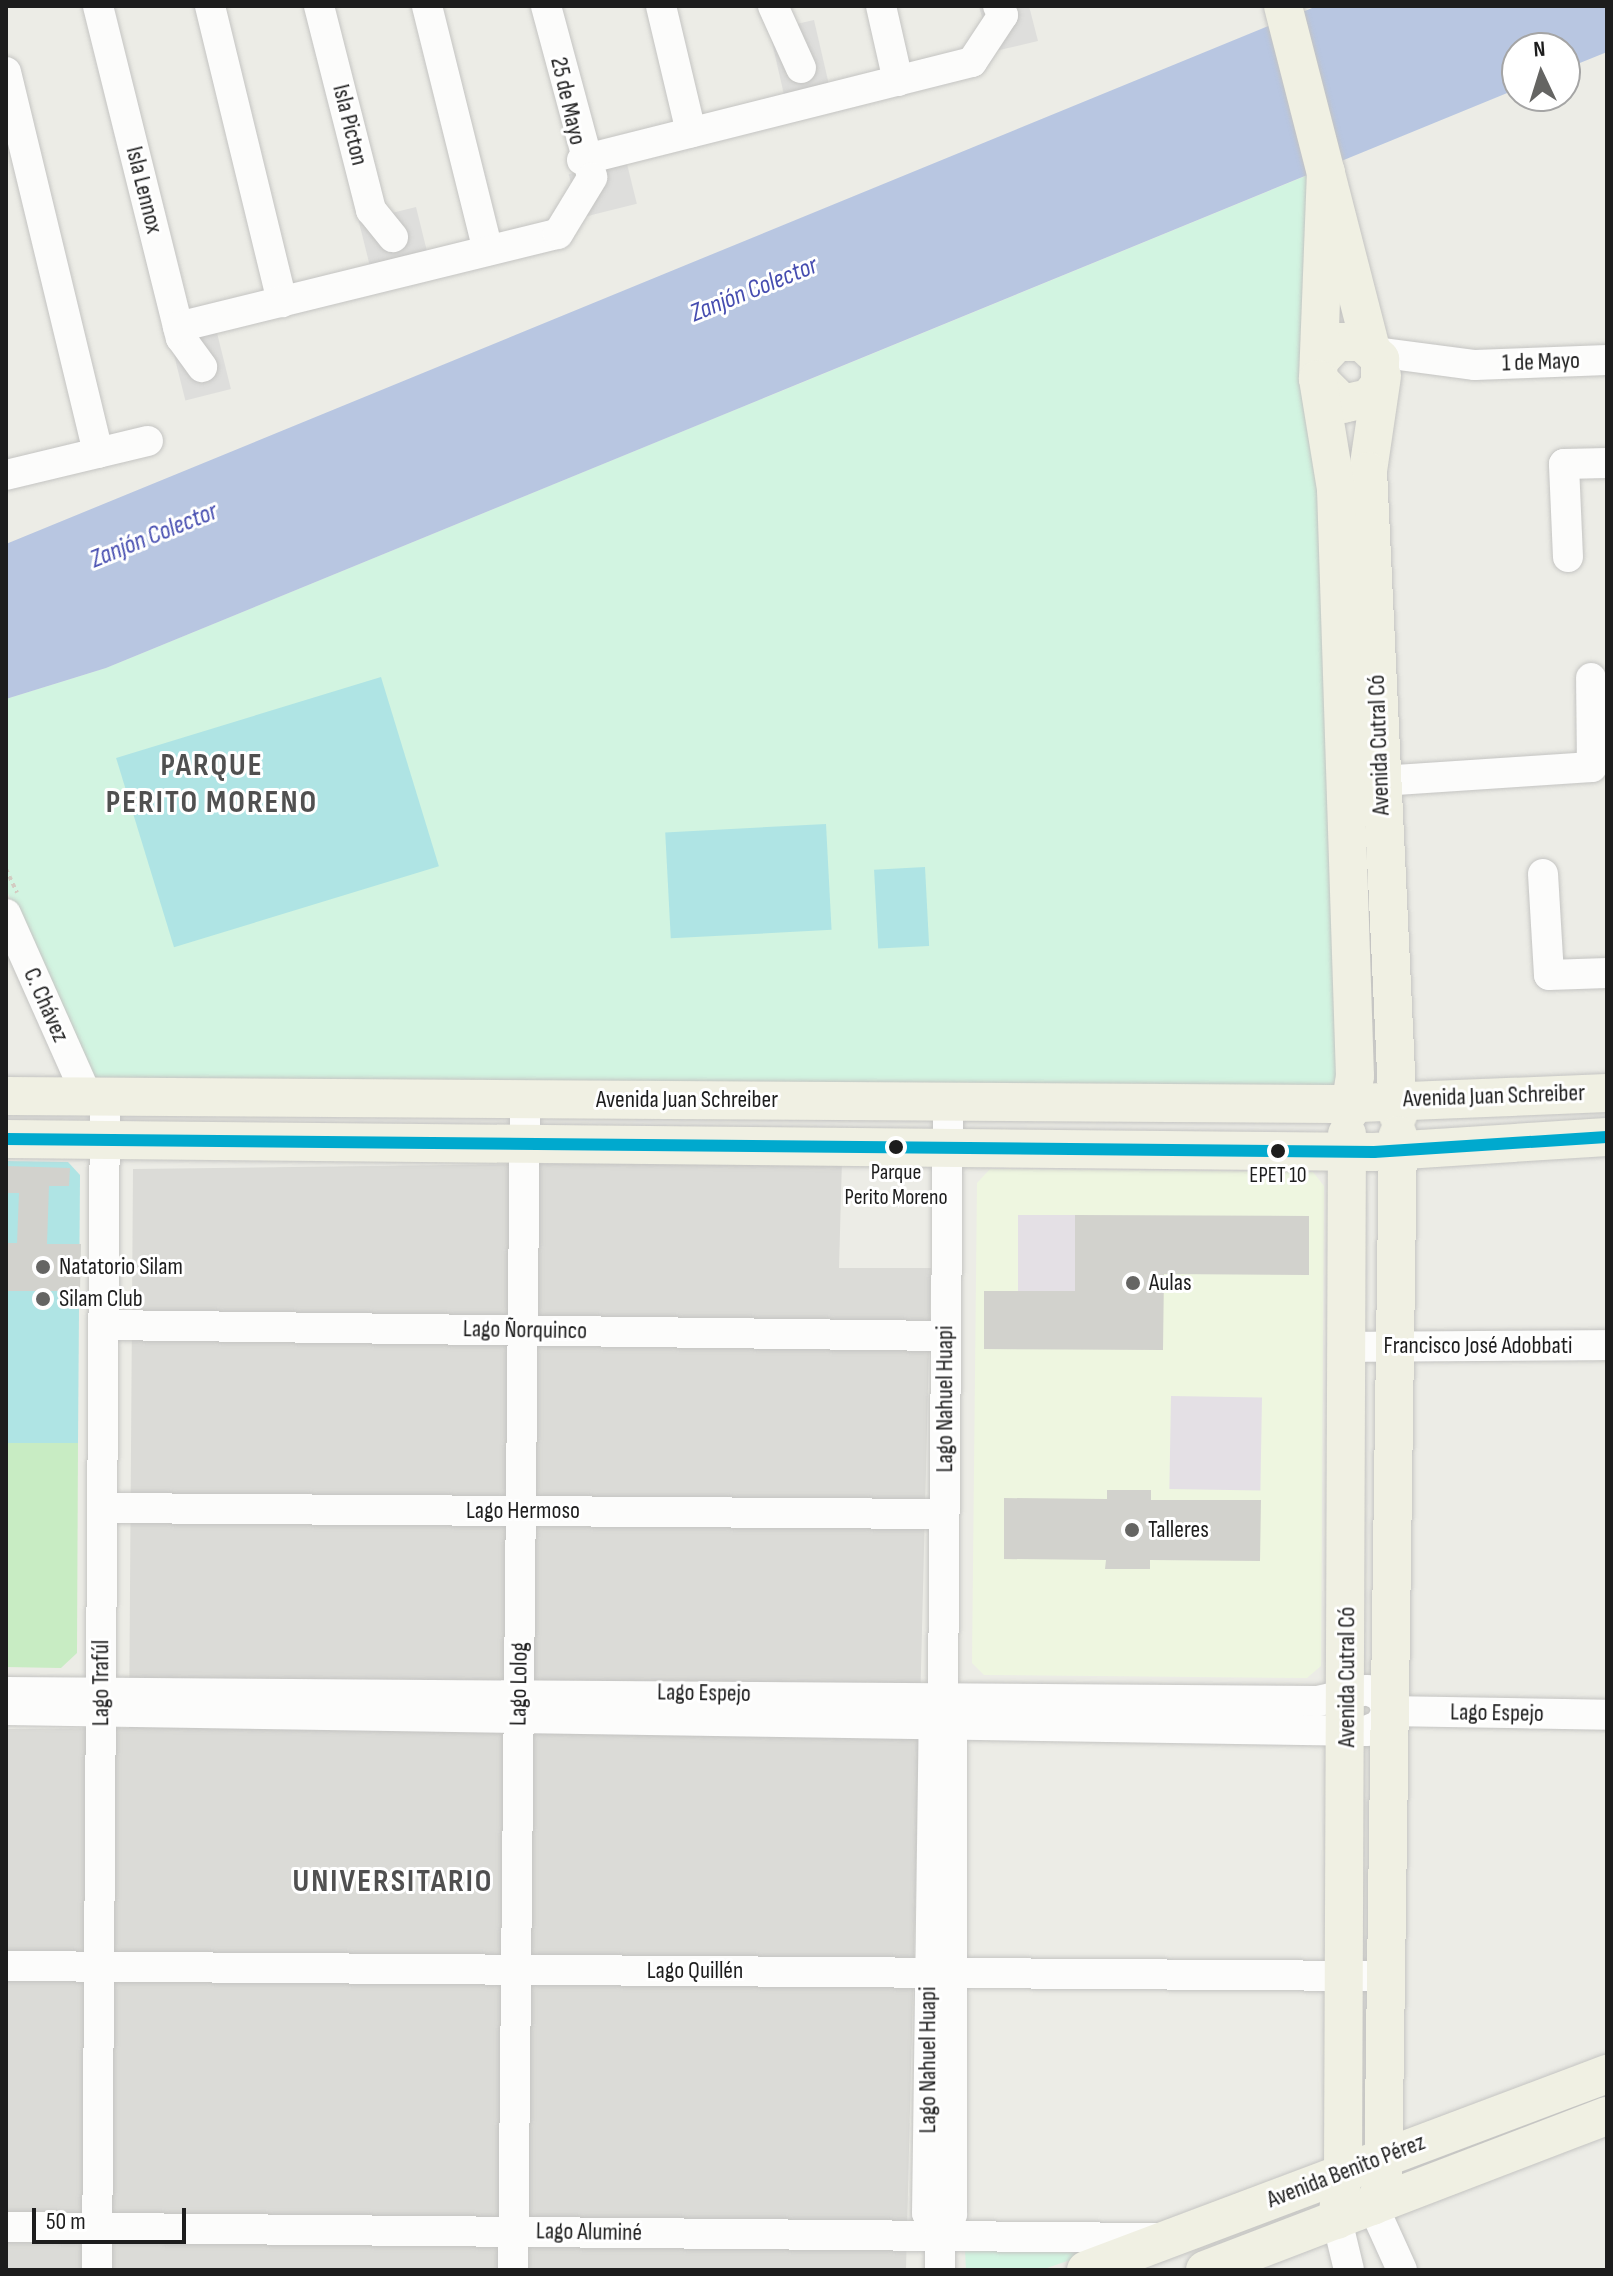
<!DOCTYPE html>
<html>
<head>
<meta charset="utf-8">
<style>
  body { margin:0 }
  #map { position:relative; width:1613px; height:2276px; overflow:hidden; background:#ecece6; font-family:"Sofia Sans Condensed",sans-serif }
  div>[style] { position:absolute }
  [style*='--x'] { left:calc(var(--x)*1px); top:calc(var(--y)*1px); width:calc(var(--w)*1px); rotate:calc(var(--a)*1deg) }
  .residential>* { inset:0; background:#dbdbd7 }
  .education>* { inset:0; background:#eef6e0 }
  .grass>* { inset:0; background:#c8ecc3 }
  .park>* { inset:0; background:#d2f4e1 }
  .pitch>* { inset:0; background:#afe4e4; transform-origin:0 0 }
  .parking>* { inset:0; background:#dededc; transform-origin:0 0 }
  .plaza>* { inset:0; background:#e4e0e5; transform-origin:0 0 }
  .water>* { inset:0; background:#b8c6e1 }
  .building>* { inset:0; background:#d2d2cd }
  .path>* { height:4px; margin-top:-2px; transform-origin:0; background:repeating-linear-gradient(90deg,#d3ccc2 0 4px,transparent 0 8px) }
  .roads { filter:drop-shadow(0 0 2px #c4c4c2) drop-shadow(0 0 2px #c4c4c2) }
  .minor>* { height:30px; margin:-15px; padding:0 15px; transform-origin:15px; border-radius:15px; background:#fcfcfb }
  .major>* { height:38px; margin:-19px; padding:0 19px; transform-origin:19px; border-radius:19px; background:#f0f0e3 }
  .bus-1>* { height:12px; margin:-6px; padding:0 6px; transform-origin:6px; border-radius:6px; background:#00a9ce }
  .dots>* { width:22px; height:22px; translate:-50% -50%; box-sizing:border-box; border:4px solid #fff; border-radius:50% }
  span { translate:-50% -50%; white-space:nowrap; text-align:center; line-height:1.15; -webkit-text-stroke:6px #fff; paint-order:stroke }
  .bus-label { font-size:22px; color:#1d1d1d }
  .street-label { font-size:24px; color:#1d1d1d }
  .poi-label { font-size:24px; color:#1d1d1d }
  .left { translate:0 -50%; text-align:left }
  .water-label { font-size:26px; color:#464db0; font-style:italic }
  .district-label { font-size:32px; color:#505050; font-weight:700; letter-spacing:2px }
  .frame { position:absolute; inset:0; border:8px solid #1d1d1d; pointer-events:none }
  .north { position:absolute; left:1501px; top:32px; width:80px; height:80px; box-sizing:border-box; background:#fff; border:2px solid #a5a5a5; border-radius:50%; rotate:356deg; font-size:22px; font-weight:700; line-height:32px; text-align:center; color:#1d1d1d }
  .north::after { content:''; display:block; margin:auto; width:28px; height:36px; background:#656563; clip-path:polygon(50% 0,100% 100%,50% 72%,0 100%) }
  .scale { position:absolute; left:32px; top:2208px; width:154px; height:36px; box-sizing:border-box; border:4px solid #1d1d1d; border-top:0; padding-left:10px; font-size:24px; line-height:28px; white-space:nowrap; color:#1d1d1d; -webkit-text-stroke:6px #fff; paint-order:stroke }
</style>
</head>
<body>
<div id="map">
  <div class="residential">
    <i style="clip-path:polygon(842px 1160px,839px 1268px,931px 1268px,906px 2270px,6px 2270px,6px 1729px,129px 1728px,133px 1169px)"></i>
  </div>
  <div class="education">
    <i style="clip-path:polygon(990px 1169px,1313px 1172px,1324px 1186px,1321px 1666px,1307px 1678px,984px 1675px,972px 1663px,977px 1183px)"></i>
  </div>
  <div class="grass">
    <i style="clip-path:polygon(6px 1443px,78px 1443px,77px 1653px,61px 1668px,6px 1667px)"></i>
  </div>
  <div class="park">
    <i style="clip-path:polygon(1308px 175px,1341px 1088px,98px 1081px,91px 1073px,6px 889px,6px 699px,106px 668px)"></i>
    <i style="clip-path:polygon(965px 2250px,1091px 2253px,1041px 2270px,966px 2270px)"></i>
  </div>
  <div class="pitch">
    <i style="left:381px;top:677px;width:198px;height:277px;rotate:73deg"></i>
    <i style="left:826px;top:824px;width:106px;height:161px;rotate:87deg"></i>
    <i style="left:925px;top:867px;width:79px;height:51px;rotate:87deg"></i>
    <i style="clip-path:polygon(6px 1161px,68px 1162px,80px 1175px,78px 1443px,6px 1443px)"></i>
  </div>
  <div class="parking">
    <i style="clip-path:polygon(979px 6px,1029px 6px,1038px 41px,991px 52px)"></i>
    <i style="left:814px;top:20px;width:74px;height:46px;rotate:77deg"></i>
    <i style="left:626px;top:160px;width:45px;height:59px;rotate:76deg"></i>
    <i style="left:416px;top:207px;width:46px;height:59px;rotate:76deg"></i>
    <i style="left:215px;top:325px;width:66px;height:47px;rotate:76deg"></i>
  </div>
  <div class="plaza">
    <i style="clip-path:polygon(1018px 1215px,1075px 1215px,1075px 1274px,1120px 1291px,1018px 1291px)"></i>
    <i style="left:1171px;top:1396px;width:91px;height:93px;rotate:1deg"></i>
  </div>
  <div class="water">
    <i style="clip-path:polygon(1317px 6px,1607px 6px,1607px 52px,1565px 69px,1565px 48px,1517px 48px,1517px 89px,106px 668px,6px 699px,6px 544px)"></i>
  </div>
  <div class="building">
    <i style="clip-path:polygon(6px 1166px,70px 1168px,69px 1186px,49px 1186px,47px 1244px,81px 1244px,80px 1291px,6px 1291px,6px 1243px,17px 1243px,19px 1193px,6px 1193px)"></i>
    <i style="clip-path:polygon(1075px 1215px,1309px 1216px,1309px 1275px,1164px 1274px,1163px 1350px,984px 1349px,984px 1291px,1075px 1291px)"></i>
    <i style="clip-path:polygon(1107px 1490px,1151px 1490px,1151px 1500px,1261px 1500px,1260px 1561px,1150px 1560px,1150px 1569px,1105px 1569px,1106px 1560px,1004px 1559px,1004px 1498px,1107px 1499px)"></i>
  </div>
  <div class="path">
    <i style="--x:6;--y:869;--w:26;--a:65"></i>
  </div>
  <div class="roads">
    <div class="minor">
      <i style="--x:98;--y:6;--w:342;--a:76"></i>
      <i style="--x:181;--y:338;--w:36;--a:54"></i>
      <i style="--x:210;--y:6;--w:305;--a:76.3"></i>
      <i style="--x:319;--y:6;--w:211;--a:75.7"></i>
      <i style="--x:371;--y:210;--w:35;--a:51"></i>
      <i style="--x:427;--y:6;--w:252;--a:76"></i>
      <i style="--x:546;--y:6;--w:177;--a:74.9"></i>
      <i style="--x:661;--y:6;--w:130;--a:76.6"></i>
      <i style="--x:773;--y:6;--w:68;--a:65.7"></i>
      <i style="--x:881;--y:6;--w:77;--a:77.2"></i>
      <i style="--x:6;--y:72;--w:392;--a:76.4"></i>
      <i style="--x:582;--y:160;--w:402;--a:-14.1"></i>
      <i style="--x:972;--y:62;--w:56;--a:-56.6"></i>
      <i style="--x:1003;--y:15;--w:10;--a:-119"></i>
      <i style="--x:178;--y:327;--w:391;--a:-13.8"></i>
      <i style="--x:558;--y:234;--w:66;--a:-58.7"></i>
      <i style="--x:1376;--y:352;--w:100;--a:7.5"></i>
      <i style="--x:1475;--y:365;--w:132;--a:-2.2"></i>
      <i style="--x:6;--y:475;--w:146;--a:-13.5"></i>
      <i style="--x:1568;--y:557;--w:93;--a:-92.5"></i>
      <i style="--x:1564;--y:464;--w:43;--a:-1.3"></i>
      <i style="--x:1381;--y:781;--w:211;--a:-3.8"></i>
      <i style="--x:1592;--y:767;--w:89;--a:-90.6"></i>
      <i style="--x:1543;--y:874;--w:101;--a:86.6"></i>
      <i style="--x:1549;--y:975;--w:58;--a:-2"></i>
      <i style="--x:6;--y:914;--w:199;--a:66"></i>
      <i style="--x:104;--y:1325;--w:842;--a:0.75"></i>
      <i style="--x:1349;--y:1347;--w:258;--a:-0.4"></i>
      <i style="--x:102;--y:1508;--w:842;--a:0.41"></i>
      <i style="--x:6;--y:1692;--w:1312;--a:0.39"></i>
      <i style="--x:1318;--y:1701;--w:50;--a:-12.7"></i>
      <i style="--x:1367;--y:1690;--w:15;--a:23"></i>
      <i style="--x:1381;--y:1696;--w:16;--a:68"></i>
      <i style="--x:1387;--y:1711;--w:16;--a:117"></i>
      <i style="--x:1380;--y:1725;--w:15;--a:157"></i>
      <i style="--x:1366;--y:1731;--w:1360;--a:-179.12"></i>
      <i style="--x:943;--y:1696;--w:595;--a:-89.52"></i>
      <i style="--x:934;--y:1700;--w:513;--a:90.78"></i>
      <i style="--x:927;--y:2213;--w:26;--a:61"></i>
      <i style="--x:1387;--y:1711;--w:220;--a:1"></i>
      <i style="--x:6;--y:1966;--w:1379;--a:0.42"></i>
      <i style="--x:1373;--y:2206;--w:70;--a:65.6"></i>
      <i style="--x:1337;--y:2220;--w:51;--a:76.5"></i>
      <i style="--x:6;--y:2227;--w:1154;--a:0.55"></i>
      <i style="--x:97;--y:2270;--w:1174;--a:-89.61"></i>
      <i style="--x:513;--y:2270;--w:1171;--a:-89.41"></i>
      <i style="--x:940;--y:2270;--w:34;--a:-90"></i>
      <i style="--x:940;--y:2236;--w:25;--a:-61"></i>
      <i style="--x:952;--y:2214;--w:514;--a:-90"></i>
    </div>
    <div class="major">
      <i style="--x:1283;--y:6;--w:351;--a:75.6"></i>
      <i style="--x:1319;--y:361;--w:26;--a:-47"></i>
      <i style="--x:1337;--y:342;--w:25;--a:0"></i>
      <i style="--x:1362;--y:342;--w:25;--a:43"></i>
      <i style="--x:1380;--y:359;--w:25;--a:90"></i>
      <i style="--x:1380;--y:384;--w:18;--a:128"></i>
      <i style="--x:1369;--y:398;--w:27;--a:167"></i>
      <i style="--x:1343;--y:404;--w:35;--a:-135"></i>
      <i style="--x:1318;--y:379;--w:207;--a:-87.8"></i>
      <i style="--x:1382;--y:376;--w:96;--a:98.4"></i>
      <i style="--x:1368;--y:471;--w:645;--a:87.33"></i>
      <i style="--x:1318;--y:379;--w:111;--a:80.7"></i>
      <i style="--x:1336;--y:489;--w:587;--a:88.15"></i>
      <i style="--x:1355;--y:1076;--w:36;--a:99"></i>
      <i style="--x:6;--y:1096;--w:1328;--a:0.35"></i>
      <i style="--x:1334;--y:1104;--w:273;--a:-2.3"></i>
      <i style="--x:6;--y:1139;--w:1368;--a:0.54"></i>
      <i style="--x:1374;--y:1152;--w:233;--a:-3.7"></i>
      <i style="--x:1373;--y:2206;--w:23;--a:-65"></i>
      <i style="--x:1383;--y:2185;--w:1050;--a:-89.18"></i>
      <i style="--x:1337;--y:2220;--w:48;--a:-82.9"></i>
      <i style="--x:1343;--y:2172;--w:1038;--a:-89.78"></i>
      <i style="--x:1086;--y:2270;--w:557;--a:-20.62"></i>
      <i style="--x:1205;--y:2270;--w:430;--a:-21"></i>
    </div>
  </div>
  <div class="bus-1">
    <i style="--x:6;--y:1139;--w:1368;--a:0.54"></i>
    <i style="--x:1374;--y:1152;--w:233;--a:-3.7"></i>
  </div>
  <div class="dots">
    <i style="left:896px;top:1147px;background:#1d1d1d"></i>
    <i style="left:1278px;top:1151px;background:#1d1d1d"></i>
    <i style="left:43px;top:1267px;background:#656563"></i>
    <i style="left:1133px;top:1283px;background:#656563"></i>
    <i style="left:43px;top:1299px;background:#656563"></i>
    <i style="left:1132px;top:1530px;background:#656563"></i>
  </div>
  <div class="bus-label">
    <span style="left:896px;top:1185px">Parque<br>Perito Moreno</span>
    <span style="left:1278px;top:1176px">EPET 10</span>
  </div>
  <div class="street-label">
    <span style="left:568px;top:101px;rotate:77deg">25 de Mayo</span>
    <span style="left:350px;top:125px;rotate:76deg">Isla Picton</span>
    <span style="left:144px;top:190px;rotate:76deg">Isla Lennox</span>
    <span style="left:1541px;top:362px;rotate:-2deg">1 de Mayo</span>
    <span style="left:1379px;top:745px;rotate:-92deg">Avenida Cutral Có</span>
    <span style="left:46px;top:1005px;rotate:66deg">C. Chávez</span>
    <span style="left:1494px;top:1096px;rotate:-2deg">Avenida Juan Schreiber</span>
    <span style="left:687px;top:1100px">Avenida Juan Schreiber</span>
    <span style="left:525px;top:1330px;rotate:1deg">Lago Ñorquinco</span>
    <span style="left:1478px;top:1346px">Francisco José Adobbati</span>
    <span style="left:945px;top:1399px;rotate:-90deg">Lago Nahuel Huapi</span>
    <span style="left:523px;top:1511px">Lago Hermoso</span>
    <span style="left:1347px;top:1677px;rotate:-90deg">Avenida Cutral Có</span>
    <span style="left:101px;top:1683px;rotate:-90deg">Lago Trafúl</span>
    <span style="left:519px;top:1684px;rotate:-89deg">Lago Lolog</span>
    <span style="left:704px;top:1693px;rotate:1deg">Lago Espejo</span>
    <span style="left:1497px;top:1713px;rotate:1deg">Lago Espejo</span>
    <span style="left:695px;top:1971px">Lago Quillén</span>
    <span style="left:928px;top:2060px;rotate:-90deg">Lago Nahuel Huapi</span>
    <span style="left:1346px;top:2171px;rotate:-21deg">Avenida Benito Pérez</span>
    <span style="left:589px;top:2232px;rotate:1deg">Lago Aluminé</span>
  </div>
  <div class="poi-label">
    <span class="left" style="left:59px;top:1267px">Natatorio Silam</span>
    <span class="left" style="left:1149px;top:1283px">Aulas</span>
    <span class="left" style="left:59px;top:1299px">Silam Club</span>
    <span class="left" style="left:1148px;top:1530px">Talleres</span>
  </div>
  <div class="water-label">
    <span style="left:754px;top:290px;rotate:-22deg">Zanjón Colector</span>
    <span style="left:154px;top:536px;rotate:-22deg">Zanjón Colector</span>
  </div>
  <div class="district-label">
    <span style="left:212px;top:785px">PARQUE<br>PERITO MORENO</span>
    <span style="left:393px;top:1882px">UNIVERSITARIO</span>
  </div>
  <div class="frame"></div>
  <div class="north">N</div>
  <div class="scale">50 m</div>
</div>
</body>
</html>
